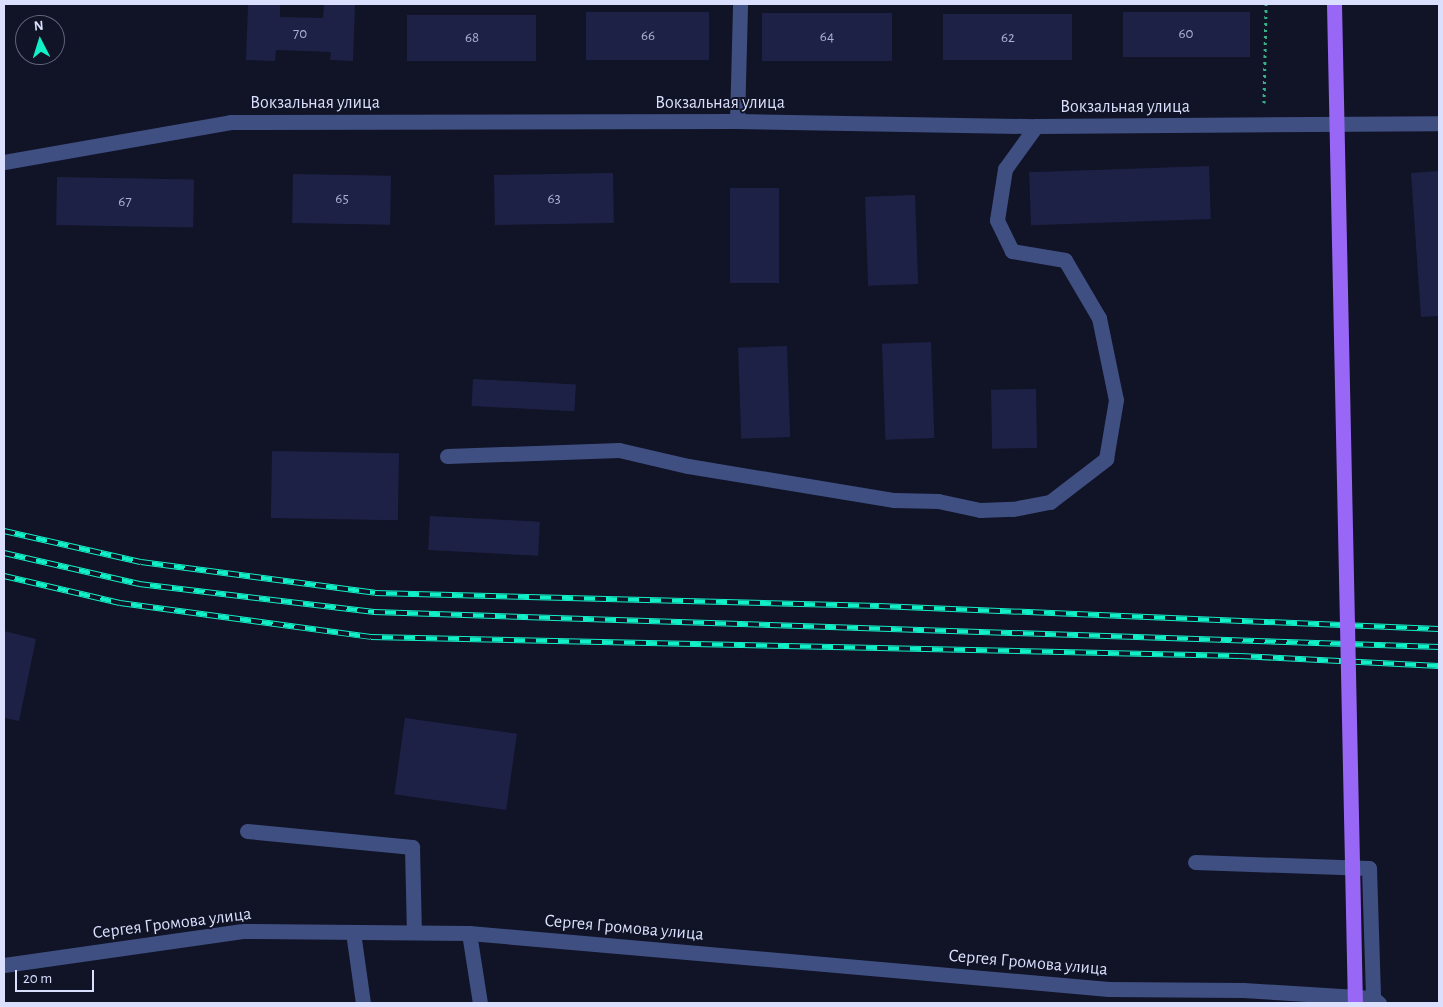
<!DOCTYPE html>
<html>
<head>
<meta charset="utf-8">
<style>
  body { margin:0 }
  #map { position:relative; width:1443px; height:1007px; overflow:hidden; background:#111326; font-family:"Alegreya Sans",sans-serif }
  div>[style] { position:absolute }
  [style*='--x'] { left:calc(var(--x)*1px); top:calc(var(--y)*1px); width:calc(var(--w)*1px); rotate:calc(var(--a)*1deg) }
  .building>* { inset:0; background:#1e2146; transform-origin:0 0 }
  .path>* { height:3px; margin-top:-1.5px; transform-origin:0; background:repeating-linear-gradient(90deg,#38b188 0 2.5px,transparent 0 6.5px) }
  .minor>* { height:15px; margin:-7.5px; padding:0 7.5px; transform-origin:7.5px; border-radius:7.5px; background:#3f4f82 }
  .rail>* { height:5.5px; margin-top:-2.75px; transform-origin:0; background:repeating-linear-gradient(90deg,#111326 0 11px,#12f0c8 0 22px); box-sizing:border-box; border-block:1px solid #12f0c8 }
  .major-bridge>* { height:15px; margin:-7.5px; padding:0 7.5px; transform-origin:7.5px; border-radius:7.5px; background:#9967f5 }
  span { translate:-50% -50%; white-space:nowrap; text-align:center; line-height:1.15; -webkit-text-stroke:4px #111326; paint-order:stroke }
  .number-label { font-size:15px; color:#aab0cf }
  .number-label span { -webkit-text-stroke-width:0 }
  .street-label { font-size:18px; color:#d9dffd }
  .frame { position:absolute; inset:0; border:5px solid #d9dffd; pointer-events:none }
  .north { position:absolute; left:15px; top:15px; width:50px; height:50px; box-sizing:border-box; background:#111326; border:1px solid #61657c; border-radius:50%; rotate:355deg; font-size:14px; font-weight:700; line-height:20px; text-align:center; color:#d9dffd }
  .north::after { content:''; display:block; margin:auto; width:18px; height:22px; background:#12f0c8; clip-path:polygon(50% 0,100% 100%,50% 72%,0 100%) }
  .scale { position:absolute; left:15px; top:970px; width:79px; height:22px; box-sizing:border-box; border:2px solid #d9dffd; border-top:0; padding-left:6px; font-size:15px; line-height:18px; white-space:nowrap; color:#d9dffd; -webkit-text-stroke:4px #111326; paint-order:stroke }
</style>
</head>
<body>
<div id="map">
  <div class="building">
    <i style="clip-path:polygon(248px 4px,280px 4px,280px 17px,323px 18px,324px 4px,355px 4px,353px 61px,330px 60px,331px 52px,276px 50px,275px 61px,246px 60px)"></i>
    <i style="left:586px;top:12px;width:123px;height:48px"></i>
    <i style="left:1123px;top:12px;width:127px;height:45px"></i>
    <i style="left:762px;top:13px;width:130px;height:48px"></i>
    <i style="left:1072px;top:14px;width:46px;height:129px;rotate:90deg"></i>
    <i style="left:407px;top:15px;width:129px;height:46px"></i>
    <i style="left:1209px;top:166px;width:53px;height:180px;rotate:88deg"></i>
    <i style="clip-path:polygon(1439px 171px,1439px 316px,1421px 317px,1411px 173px)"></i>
    <i style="left:613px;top:173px;width:50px;height:119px;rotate:89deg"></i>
    <i style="left:293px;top:174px;width:98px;height:49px;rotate:1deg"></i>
    <i style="left:57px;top:177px;width:137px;height:48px;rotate:1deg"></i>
    <i style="left:730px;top:188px;width:49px;height:95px"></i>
    <i style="left:915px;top:195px;width:89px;height:50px;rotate:88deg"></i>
    <i style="left:931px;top:342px;width:96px;height:49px;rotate:88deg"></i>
    <i style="left:787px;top:346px;width:91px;height:49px;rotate:88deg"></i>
    <i style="left:473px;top:379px;width:103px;height:27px;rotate:3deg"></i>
    <i style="left:1036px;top:389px;width:59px;height:45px;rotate:89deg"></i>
    <i style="left:272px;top:451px;width:127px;height:67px;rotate:1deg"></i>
    <i style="left:430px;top:516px;width:110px;height:34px;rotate:3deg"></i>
    <i style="clip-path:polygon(4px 631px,36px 639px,19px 721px,4px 718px)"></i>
    <i style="left:405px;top:718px;width:113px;height:77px;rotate:8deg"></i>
  </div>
  <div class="path">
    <i style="--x:1264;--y:103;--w:99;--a:-88.8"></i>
  </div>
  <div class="minor">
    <i style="--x:737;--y:121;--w:117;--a:-88.5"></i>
    <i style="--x:4;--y:162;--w:230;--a:-10"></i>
    <i style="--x:231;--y:122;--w:506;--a:-0.11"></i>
    <i style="--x:737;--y:121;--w:299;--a:1"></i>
    <i style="--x:1036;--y:126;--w:403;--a:-0.4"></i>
    <i style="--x:447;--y:456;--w:172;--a:-2"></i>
    <i style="--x:619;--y:450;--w:71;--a:13.1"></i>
    <i style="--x:688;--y:466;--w:209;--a:9.4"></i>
    <i style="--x:894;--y:500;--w:44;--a:1.3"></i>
    <i style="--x:938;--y:501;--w:43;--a:12.1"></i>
    <i style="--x:980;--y:510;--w:33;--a:-2"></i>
    <i style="--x:1013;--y:509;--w:38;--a:-11"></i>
    <i style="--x:1050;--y:502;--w:71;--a:-37.5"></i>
    <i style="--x:1106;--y:459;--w:60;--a:-80.4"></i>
    <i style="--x:1116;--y:400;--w:84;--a:-101.7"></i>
    <i style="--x:1099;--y:318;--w:67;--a:-120.4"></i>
    <i style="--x:1065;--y:260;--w:54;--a:-170.4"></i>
    <i style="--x:1012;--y:251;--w:34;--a:-116"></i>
    <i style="--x:997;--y:220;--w:52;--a:-81.1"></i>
    <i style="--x:1005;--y:169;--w:53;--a:-54.2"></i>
    <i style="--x:247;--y:831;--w:166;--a:5.5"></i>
    <i style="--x:412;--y:847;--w:85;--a:88.7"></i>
    <i style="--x:1195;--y:862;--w:174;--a:2"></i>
    <i style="--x:1369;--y:868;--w:130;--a:88.2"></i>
    <i style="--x:353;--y:932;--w:72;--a:82"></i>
    <i style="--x:469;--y:933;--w:71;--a:81.1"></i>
    <i style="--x:4;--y:965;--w:241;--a:-8.1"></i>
    <i style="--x:243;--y:931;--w:226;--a:0.5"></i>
    <i style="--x:469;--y:933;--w:642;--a:5"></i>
    <i style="--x:1109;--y:989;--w:134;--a:0.4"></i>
    <i style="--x:1243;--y:990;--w:130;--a:3.5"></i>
    <i style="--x:1373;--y:998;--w:8;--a:40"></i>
  </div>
  <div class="rail">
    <i style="--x:4;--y:531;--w:140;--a:12.8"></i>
    <i style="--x:141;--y:562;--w:236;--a:7.5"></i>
    <i style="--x:375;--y:593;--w:504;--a:1.48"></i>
    <i style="--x:879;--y:606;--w:560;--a:2.35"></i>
    <i style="--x:4;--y:553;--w:139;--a:12.9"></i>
    <i style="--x:139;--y:584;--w:237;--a:6.8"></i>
    <i style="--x:374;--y:612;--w:1066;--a:1.88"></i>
    <i style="--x:4;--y:576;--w:119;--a:13.1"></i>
    <i style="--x:120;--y:603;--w:253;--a:7.7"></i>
    <i style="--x:371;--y:637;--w:869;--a:1.25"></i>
    <i style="--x:1240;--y:656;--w:199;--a:2.9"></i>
  </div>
  <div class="major-bridge">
    <i style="--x:1334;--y:4;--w:999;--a:88.8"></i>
  </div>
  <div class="number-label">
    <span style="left:300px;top:34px">70</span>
    <span style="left:1186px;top:34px">60</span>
    <span style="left:648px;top:36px">66</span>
    <span style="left:827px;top:37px">64</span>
    <span style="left:472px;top:38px">68</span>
    <span style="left:1008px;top:38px">62</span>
    <span style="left:342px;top:199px">65</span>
    <span style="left:554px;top:199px">63</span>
    <span style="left:125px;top:202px">67</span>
  </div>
  <div class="street-label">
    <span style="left:315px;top:103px">Вокзальная улица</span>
    <span style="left:720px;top:103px">Вокзальная улица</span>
    <span style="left:1125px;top:107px">Вокзальная улица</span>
    <span style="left:172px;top:924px;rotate:-7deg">Сергея Громова улица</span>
    <span style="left:624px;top:928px;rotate:5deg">Сергея Громова улица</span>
    <span style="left:1028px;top:963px;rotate:5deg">Сергея Громова улица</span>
  </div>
  <div class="frame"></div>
  <div class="north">N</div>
  <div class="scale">20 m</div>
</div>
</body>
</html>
